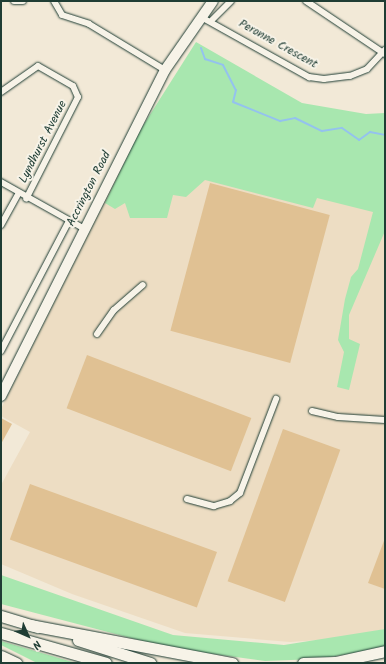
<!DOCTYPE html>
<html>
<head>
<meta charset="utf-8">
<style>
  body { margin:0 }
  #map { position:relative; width:386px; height:664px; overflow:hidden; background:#f2e9d7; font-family:Kalam,sans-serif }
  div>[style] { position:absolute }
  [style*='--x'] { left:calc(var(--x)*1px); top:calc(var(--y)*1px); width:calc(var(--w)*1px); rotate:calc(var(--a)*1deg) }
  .built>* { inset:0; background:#edddc3 }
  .green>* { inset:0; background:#a8e7af }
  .stream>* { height:2px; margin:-1px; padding:0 1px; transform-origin:1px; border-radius:1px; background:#94c2ee }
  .building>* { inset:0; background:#e0c193; transform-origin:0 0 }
  .roads { filter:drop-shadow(0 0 1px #1f3d34) drop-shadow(0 0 1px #1f3d34) }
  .minor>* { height:6px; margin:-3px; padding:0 3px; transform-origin:3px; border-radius:3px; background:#f7f3e8 }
  .primary>* { height:10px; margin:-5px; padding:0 5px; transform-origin:5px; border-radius:5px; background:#f7f3e8 }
  .motorway>* { height:11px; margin:-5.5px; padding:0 5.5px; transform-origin:5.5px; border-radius:5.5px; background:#f7f3e8 }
  span { translate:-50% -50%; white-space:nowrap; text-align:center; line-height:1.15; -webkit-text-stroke:4px #f7f3e8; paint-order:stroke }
  .street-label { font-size:12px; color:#1f3d34 }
  .frame { position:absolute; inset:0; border:2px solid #1f3d34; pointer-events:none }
  .north { position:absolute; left:8px; top:616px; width:40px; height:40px; -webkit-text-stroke:3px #f7f3e8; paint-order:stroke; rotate:135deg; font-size:11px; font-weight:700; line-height:16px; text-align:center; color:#1f3d34 }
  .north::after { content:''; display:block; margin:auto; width:14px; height:18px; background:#1f3d34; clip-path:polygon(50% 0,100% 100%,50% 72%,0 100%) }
</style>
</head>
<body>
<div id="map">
  <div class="built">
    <i style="clip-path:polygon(139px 132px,385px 167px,385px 629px,336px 639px,290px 642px,185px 633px,72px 594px,1px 564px,1px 485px,30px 432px,1px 416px,1px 409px)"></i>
  </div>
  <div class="green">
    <i style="clip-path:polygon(196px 42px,302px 103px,366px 114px,385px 113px,385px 231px,349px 315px,349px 339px,360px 344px,349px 390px,337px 387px,344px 352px,338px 340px,345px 299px,351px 277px,358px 269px,373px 212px,317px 198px,313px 208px,205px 180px,186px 197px,173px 195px,167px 218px,130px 218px,125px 203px,115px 209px,105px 203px,139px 132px)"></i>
    <i style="clip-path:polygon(1px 575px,173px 635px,284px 645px,385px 629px,385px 648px,317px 659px,265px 661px,169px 648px,1px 604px)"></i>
    <i style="clip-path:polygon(1px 641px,69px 661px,76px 663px,37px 663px,1px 645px)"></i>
  </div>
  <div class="stream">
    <i style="--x:201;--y:48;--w:12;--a:70"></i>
    <i style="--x:205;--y:59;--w:19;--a:18"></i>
    <i style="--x:223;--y:65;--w:28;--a:63"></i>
    <i style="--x:236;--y:90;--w:12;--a:104"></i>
    <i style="--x:233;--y:102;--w:51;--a:22"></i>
    <i style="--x:280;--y:121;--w:15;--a:-11"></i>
    <i style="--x:295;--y:118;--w:30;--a:26"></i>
    <i style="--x:322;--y:131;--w:20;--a:-9"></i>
    <i style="--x:342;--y:128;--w:21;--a:35"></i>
    <i style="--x:359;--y:140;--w:14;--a:-36"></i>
    <i style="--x:370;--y:132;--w:15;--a:11"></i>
    <i style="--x:385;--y:150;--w:3;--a:90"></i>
  </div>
  <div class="building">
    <i style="left:210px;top:183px;width:124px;height:153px;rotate:15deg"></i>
    <i style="left:87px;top:355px;width:176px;height:57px;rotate:21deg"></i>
    <i style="clip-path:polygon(1px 418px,12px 424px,1px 444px)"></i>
    <i style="left:283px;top:429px;width:61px;height:162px;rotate:20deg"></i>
    <i style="left:30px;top:484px;width:199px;height:59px;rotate:20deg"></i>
    <i style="clip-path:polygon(385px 538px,385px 589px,368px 583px)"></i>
  </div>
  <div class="roads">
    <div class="minor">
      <i style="--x:14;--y:1;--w:9;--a:0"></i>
      <i style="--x:54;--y:1;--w:16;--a:60"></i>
      <i style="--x:62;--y:15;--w:28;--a:18"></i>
      <i style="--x:89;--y:24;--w:89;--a:31.2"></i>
      <i style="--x:306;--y:1;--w:95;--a:33.9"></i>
      <i style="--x:201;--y:17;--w:124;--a:29.1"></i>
      <i style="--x:309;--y:77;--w:15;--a:8"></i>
      <i style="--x:324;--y:79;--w:26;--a:-7"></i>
      <i style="--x:350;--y:76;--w:18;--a:-22"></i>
      <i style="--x:367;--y:69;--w:26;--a:-47"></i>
      <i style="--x:212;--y:20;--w:27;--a:-45"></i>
      <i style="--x:1;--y:92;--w:45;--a:-35.1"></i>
      <i style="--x:38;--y:66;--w:40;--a:29.7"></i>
      <i style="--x:73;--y:86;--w:12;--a:66"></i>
      <i style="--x:78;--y:97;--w:114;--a:117"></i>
      <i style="--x:1;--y:182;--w:94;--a:29.3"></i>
      <i style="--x:1;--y:225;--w:35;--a:-61"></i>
      <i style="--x:97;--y:334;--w:29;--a:-55"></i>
      <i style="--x:114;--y:310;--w:38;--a:-41"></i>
      <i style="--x:1;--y:351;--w:147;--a:-62.4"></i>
      <i style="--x:312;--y:411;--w:27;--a:13"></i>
      <i style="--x:338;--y:417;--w:47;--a:3.7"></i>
      <i style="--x:187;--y:499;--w:28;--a:15"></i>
      <i style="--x:214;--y:506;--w:17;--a:-17"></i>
      <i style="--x:230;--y:501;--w:13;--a:-39"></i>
      <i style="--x:240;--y:493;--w:101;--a:-69"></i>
    </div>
    <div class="primary">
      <i style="--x:1;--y:396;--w:365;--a:-63.3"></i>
      <i style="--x:165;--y:70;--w:84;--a:-55.2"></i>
    </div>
    <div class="motorway">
      <i style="--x:1;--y:616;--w:38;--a:17"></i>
      <i style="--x:30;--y:625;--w:206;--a:10.7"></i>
      <i style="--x:1;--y:633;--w:109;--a:15.9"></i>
      <i style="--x:78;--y:640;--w:76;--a:17.7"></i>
      <i style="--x:1;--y:656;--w:17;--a:25"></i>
      <i style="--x:303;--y:663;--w:32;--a:-2"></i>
      <i style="--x:335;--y:662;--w:51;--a:-12.4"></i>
    </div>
  </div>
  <div class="street-label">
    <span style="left:278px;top:44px;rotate:29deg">Peronne Crescent</span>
    <span style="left:43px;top:142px;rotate:-63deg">Lyndhurst Avenue</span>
    <span style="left:89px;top:189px;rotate:-63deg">Accrington Road</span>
  </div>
  <div class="frame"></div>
  <div class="north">N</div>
</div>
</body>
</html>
